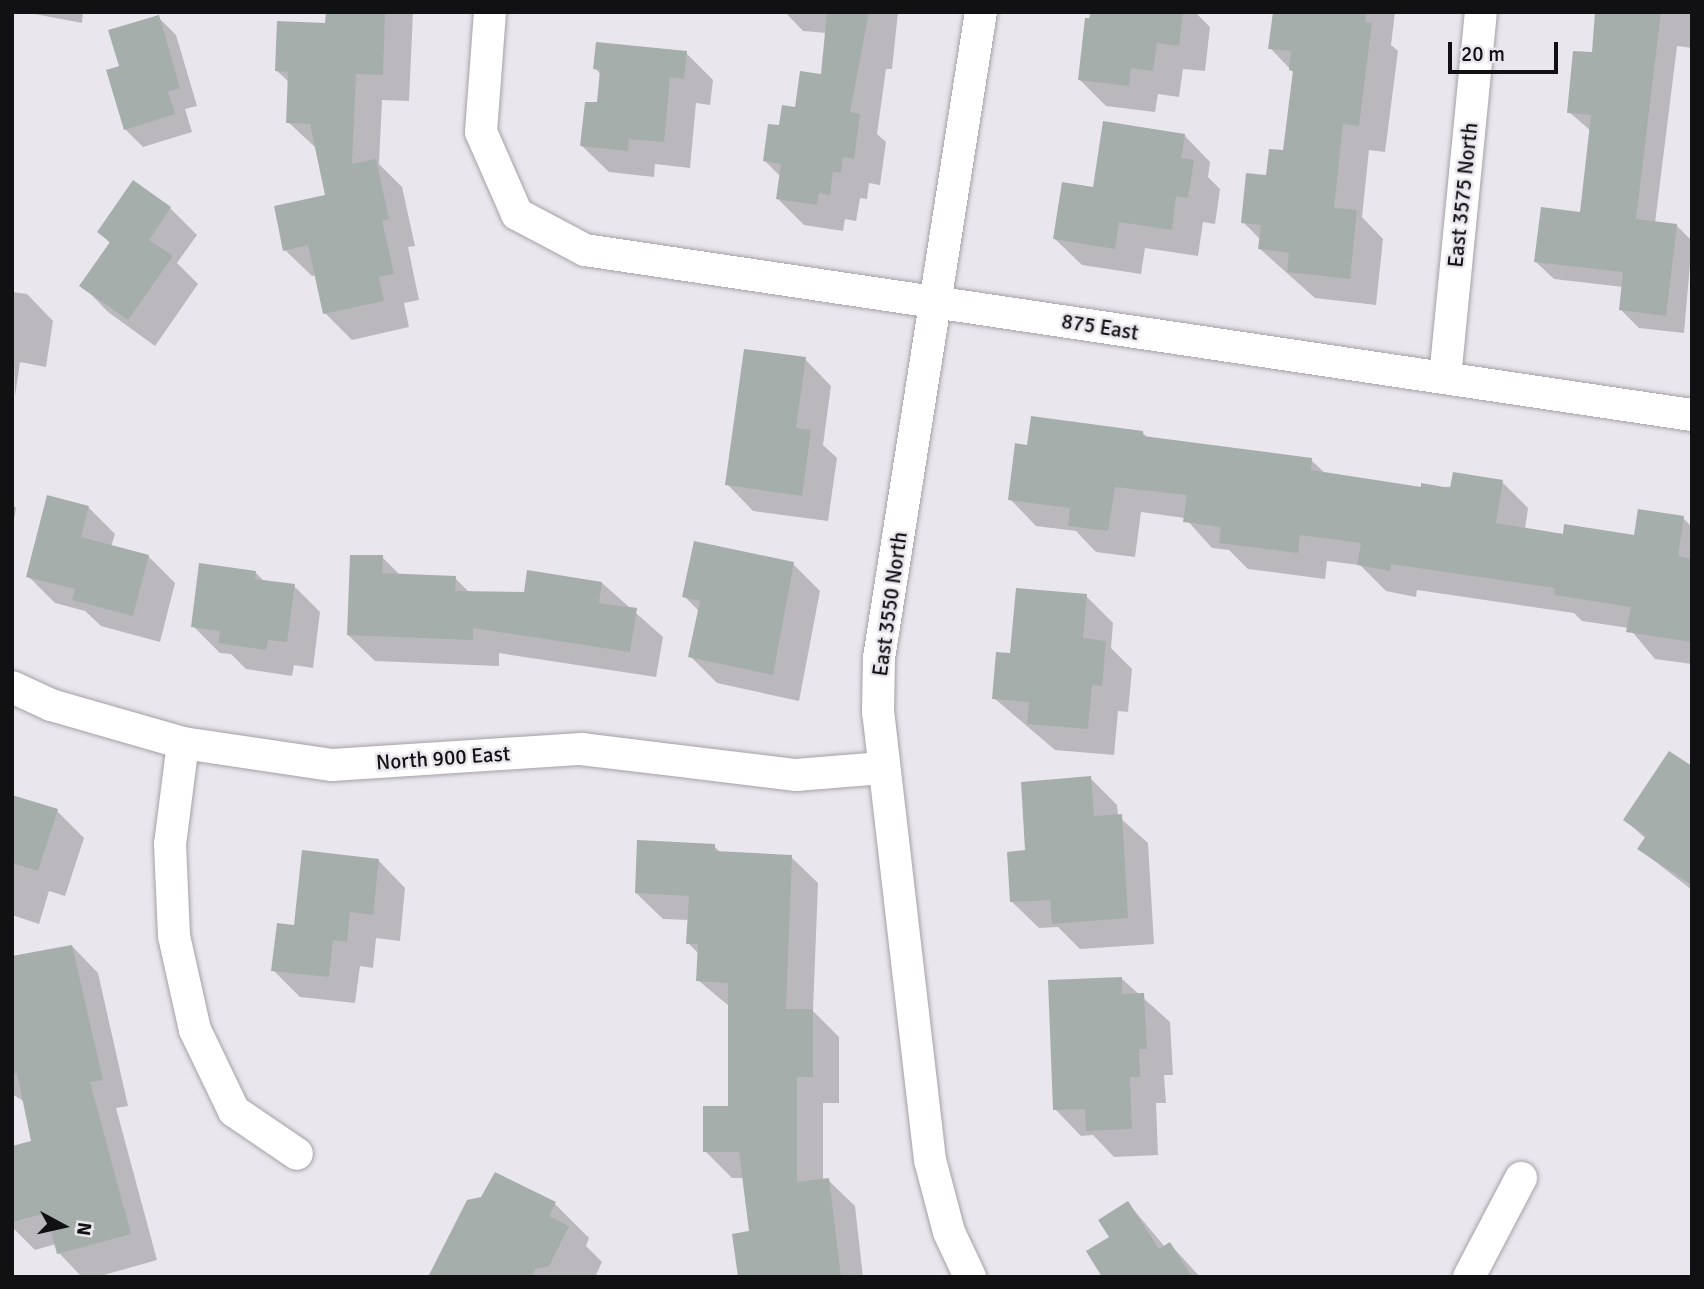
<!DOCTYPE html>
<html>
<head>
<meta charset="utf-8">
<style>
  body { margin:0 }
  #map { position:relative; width:1704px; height:1289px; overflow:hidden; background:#eae6ed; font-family:Signika,sans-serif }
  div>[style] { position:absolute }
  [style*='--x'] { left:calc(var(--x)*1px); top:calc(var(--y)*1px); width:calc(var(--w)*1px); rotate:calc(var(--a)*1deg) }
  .shadow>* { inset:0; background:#0003 }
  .building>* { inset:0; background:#a6aeab }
  .roads { filter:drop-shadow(0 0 2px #a5a1a8) drop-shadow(0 0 2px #a5a1a8) }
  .street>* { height:32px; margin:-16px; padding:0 16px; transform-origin:16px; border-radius:16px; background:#fff }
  span { translate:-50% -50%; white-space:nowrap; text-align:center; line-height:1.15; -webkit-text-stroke:5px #eae6ed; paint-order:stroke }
  .street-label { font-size:21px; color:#111012 }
  .frame { position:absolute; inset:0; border:14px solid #111012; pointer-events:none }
  .north { position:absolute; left:28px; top:1191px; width:70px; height:70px; -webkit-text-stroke:5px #eae6ed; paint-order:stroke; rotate:98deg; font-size:19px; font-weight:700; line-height:28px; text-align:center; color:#111012 }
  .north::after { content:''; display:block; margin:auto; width:24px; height:32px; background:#111012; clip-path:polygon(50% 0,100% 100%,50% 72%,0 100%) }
  .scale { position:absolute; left:1448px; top:42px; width:110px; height:32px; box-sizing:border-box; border:4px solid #111012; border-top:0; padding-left:9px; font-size:21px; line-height:24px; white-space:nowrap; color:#111012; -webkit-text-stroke:5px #eae6ed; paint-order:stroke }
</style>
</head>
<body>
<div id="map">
  <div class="shadow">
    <i style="clip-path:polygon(24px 12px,83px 12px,82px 23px)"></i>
    <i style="clip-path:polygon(329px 12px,413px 12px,409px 101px,382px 100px,379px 164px,402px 187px,415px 246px,408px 247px,419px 300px,404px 303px,409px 327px,352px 340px,325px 313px,317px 275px,312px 276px,285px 250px,327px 196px,317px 149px,288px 122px,290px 83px,277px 71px,327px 25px)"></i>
    <i style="clip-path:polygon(785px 12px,898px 12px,892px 69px,886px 69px,877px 134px,886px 142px,880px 185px,869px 183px,867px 199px,860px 198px,856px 221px,845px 219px,843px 231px,804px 225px,778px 199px,781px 177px,765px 161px,780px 127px,822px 76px,827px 33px,803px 31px)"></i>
    <i style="clip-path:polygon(1090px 12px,1195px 12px,1210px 27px,1205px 71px,1183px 69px,1179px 97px,1158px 94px,1155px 112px,1106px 106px,1080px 80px)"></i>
    <i style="clip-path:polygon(1303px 12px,1395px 12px,1391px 45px,1398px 51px,1385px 152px,1369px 150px,1362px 217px,1383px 239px,1376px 305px,1315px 298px,1260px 249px,1261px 240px,1243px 222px,1285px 152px,1295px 74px,1270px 48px)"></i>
    <i style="clip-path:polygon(1597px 12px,1692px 12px,1692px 48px,1677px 46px,1655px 223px,1676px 225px,1692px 241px,1684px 333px,1639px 328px,1621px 310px,1623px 287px,1554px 279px,1536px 262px,1581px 214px,1591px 131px,1569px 112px,1593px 54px)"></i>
    <i style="clip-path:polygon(158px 17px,176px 35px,197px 106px,185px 109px,192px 132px,143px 147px,125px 129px,121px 67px)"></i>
    <i style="clip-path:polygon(686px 53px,713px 80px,710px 105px,696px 103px,690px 168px,655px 164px,654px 177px,609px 172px,582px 146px,598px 104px,601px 75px,595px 68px)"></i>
    <i style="clip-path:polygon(1184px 135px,1210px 162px,1208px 177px,1220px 189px,1215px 224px,1203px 222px,1198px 256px,1145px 248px,1141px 274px,1082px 265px,1055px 239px)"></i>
    <i style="clip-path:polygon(170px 208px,197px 235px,177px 263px,198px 284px,155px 346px,108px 312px,82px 285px,111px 244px,99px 232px)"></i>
    <i style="clip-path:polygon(12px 292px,27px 294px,53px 321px,46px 367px,20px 362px,15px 396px)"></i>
    <i style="clip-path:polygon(805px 359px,831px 386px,823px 445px,837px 458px,828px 521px,753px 511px,727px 484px)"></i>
    <i style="clip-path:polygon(1143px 433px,1149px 439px,1311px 460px,1326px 474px,1422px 489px,1502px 482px,1528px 508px,1525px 529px,1564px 536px,1635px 537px,1683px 518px,1692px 527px,1692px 664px,1655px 659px,1629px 628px,1582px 621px,1574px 613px,1417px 590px,1416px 597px,1386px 591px,1360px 565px,1327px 561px,1325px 579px,1248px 569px,1229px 550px,1212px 548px,1185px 518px,1141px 512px,1135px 557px,1096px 552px,1076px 531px,1036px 526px,1010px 499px,1028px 447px)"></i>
    <i style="clip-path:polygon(12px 504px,16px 508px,12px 531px)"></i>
    <i style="clip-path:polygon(88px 507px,115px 534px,111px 547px,148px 556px,175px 583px,160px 642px,101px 626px,85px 611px,55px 603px,28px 576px)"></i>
    <i style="clip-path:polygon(382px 557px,400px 575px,455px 578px,470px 593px,525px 594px,602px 583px,663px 637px,656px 677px,499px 653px,499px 666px,375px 661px,348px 635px)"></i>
    <i style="clip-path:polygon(793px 564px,820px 591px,799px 701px,717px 683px,690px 656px,700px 612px,684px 596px)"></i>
    <i style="clip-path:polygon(255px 572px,265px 582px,294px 586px,320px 612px,313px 668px,294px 665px,292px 676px,246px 669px,231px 654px,220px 653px,193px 626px)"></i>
    <i style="clip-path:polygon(1086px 596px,1113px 623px,1111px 648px,1132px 669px,1128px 712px,1118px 711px,1114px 755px,1055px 750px,994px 698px,1011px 655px)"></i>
    <i style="clip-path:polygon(1692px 768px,1692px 890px,1639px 849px,1646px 839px,1625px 820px)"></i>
    <i style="clip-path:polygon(1090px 778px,1117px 805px,1118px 816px,1148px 843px,1154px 944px,1080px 949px,1058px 927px,1039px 928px,1012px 902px,1027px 852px)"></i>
    <i style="clip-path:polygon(12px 797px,57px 811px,84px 838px,65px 896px,49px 891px,39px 924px,12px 915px)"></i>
    <i style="clip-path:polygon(714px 846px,722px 854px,791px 857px,818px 883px,813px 1011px,839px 1037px,839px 1103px,823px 1103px,823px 1180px,828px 1180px,855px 1206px,863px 1277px,740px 1277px,751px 1233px,744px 1178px,732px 1178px,705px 1151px,729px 1108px,730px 1007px,698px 980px,700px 955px,688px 943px,689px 920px,663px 919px,636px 893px)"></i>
    <i style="clip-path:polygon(379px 861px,405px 888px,400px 941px,376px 938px,373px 968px,360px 966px,355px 1003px,300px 997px,273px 970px,295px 927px)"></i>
    <i style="clip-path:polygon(72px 946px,98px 973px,128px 1106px,116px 1108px,157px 1260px,97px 1277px,82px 1277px,59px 1253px,56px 1244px,35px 1250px,12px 1227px,12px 1147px,33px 1142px,25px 1102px,12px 1094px,12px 957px)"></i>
    <i style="clip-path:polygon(1121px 978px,1170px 1022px,1173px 1075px,1164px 1075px,1166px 1103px,1156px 1103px,1158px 1155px,1114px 1157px,1093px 1135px,1081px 1136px,1055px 1109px)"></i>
    <i style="clip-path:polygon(483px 1199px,555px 1204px,589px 1238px,586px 1246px,602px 1262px,595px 1277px,433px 1277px)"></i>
    <i style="clip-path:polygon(1128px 1203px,1165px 1247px,1170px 1244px,1200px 1277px,1104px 1277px,1111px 1238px)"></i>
  </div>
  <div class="building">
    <i style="clip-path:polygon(326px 12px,385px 12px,383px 75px,356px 74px,352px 164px,376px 159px,389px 219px,382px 221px,394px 274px,379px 277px,384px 301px,323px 314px,308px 245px,283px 251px,274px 206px,325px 195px,310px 124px,286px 123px,288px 72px,275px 71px,277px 21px,325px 23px)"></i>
    <i style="clip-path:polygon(827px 12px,869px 12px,850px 112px,860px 114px,854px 159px,843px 157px,841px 173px,833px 172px,830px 195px,819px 193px,817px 205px,776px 199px,781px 164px,763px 161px,768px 124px,779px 125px,782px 105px,795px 107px,800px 71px,821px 74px)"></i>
    <i style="clip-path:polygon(1091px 12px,1183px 12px,1179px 46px,1157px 43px,1153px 71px,1131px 68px,1129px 86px,1078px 80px,1085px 18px,1090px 18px)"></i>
    <i style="clip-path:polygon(1273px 12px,1366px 12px,1365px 22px,1372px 23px,1359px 126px,1343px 124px,1334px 208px,1357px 210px,1350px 279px,1287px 272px,1289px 253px,1258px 249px,1261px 225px,1241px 223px,1246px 173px,1266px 175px,1269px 149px,1283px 150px,1293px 71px,1289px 70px,1291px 51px,1268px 49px)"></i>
    <i style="clip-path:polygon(1595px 12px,1661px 12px,1636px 219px,1677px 224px,1666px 316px,1619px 310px,1623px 272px,1534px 262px,1541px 207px,1580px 212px,1591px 115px,1567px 113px,1573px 51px,1592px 52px)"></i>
    <i style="clip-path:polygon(159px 15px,180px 88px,168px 92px,175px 114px,124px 130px,106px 70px,119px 66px,108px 30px)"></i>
    <i style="clip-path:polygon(596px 42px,687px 51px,684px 79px,670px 77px,664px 142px,629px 139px,628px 151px,580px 146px,585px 102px,597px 102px,600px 70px,593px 69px)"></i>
    <i style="clip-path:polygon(1103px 121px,1185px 134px,1181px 158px,1194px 160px,1188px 198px,1176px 196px,1172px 230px,1119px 222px,1115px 249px,1053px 239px,1062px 182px,1093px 187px)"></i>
    <i style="clip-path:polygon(133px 180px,171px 207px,149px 240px,173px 256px,128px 320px,79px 286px,110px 242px,97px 232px)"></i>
    <i style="clip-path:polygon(744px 349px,806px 357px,796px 428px,811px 430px,802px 496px,725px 485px)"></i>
    <i style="clip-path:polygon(1031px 416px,1143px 431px,1143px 436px,1312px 458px,1311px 470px,1421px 487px,1421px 483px,1450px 488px,1453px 472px,1503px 480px,1496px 523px,1563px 534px,1564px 524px,1634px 535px,1638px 509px,1684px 516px,1678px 556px,1692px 559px,1692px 642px,1626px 632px,1631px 607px,1554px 595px,1555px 588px,1391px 564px,1390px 571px,1357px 565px,1361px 543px,1300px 535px,1298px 553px,1219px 543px,1221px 527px,1183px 522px,1187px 495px,1115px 487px,1108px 531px,1068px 526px,1070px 508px,1008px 500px,1015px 443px,1027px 445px)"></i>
    <i style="clip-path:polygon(47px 495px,89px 506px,81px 537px,149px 555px,133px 616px,72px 600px,75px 589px,26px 577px)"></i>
    <i style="clip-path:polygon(694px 541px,794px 562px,773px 675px,688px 657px,700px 601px,682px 597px)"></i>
    <i style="clip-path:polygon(350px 555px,383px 555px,382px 573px,456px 576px,455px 591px,524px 592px,527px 570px,602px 582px,599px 603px,637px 608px,630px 652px,473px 628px,473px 640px,347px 635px)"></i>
    <i style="clip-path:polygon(199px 563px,256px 571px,255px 579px,295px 584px,287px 642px,268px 640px,266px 650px,218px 643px,220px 631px,191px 627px)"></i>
    <i style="clip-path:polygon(1016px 588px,1087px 594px,1083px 638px,1106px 641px,1102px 686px,1092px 685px,1088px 729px,1027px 724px,1029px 702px,992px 699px,996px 652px,1010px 653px)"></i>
    <i style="clip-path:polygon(1669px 751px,1692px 766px,1692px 885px,1637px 849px,1646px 836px,1623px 820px)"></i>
    <i style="clip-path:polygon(1091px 776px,1094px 816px,1122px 814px,1128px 918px,1052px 924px,1050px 900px,1010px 902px,1007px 852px,1025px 850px,1021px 782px)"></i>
    <i style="clip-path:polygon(12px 795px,58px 809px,38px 871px,12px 863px)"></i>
    <i style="clip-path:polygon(637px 840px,715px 844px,715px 851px,792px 855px,786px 1009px,813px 1009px,813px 1077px,797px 1077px,797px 1182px,829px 1178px,841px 1277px,738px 1277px,732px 1234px,749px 1231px,739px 1152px,703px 1152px,703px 1106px,728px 1106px,728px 983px,696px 981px,698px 944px,686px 944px,689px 896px,635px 893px)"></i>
    <i style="clip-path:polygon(302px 850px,379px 859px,373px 915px,350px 912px,347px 942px,333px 940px,329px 977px,271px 971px,277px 923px,294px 925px)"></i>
    <i style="clip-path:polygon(72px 945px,103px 1080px,90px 1082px,131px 1234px,57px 1254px,46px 1213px,12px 1222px,12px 1146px,31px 1141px,17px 1073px,12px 1074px,12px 956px)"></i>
    <i style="clip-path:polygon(1122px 977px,1122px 994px,1144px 993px,1147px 1049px,1139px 1049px,1140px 1077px,1130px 1077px,1132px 1129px,1086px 1131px,1085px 1109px,1053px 1110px,1048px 980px)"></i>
    <i style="clip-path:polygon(495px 1172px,556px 1202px,549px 1216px,569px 1226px,549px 1266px,535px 1269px,532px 1277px,428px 1277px,467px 1200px,481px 1197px)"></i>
    <i style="clip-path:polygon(1128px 1201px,1159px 1249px,1170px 1242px,1192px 1277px,1102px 1277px,1086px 1251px,1109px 1237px,1098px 1220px)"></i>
  </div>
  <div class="roads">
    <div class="street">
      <i style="--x:490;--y:12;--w:120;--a:94.3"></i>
      <i style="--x:481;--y:132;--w:90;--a:66.3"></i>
      <i style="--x:517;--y:214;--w:77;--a:27.9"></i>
      <i style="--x:585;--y:250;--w:1119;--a:8.48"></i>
      <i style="--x:1445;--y:378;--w:368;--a:-84.4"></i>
      <i style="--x:12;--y:687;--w:43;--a:24.8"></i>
      <i style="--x:51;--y:705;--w:137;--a:16.1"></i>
      <i style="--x:183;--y:743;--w:151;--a:8.4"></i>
      <i style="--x:332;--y:765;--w:250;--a:-3.7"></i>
      <i style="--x:581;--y:749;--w:217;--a:6.9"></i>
      <i style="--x:796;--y:775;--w:87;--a:-4.6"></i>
      <i style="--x:183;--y:743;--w:102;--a:97.3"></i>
      <i style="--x:170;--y:844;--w:92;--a:87.5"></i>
      <i style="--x:174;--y:936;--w:96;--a:77.4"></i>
      <i style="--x:195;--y:1030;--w:90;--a:64.3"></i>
      <i style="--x:234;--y:1111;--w:76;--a:34.3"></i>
      <i style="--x:970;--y:1277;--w:50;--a:-115"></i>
      <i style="--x:949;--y:1232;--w:74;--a:-104.8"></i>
      <i style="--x:930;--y:1160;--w:450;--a:-96.6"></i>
      <i style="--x:878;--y:713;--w:55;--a:-89"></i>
      <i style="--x:879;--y:658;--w:654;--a:-81.03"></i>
      <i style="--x:1469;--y:1277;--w:112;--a:-62.3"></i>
    </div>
  </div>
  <div class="street-label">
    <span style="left:1463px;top:195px;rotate:-84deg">East 3575 North</span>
    <span style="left:1100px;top:327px;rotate:9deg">875 East</span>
    <span style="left:890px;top:604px;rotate:-82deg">East 3550 North</span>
    <span style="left:443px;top:758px;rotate:-4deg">North 900 East</span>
  </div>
  <div class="frame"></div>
  <div class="north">N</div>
  <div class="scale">20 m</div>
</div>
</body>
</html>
